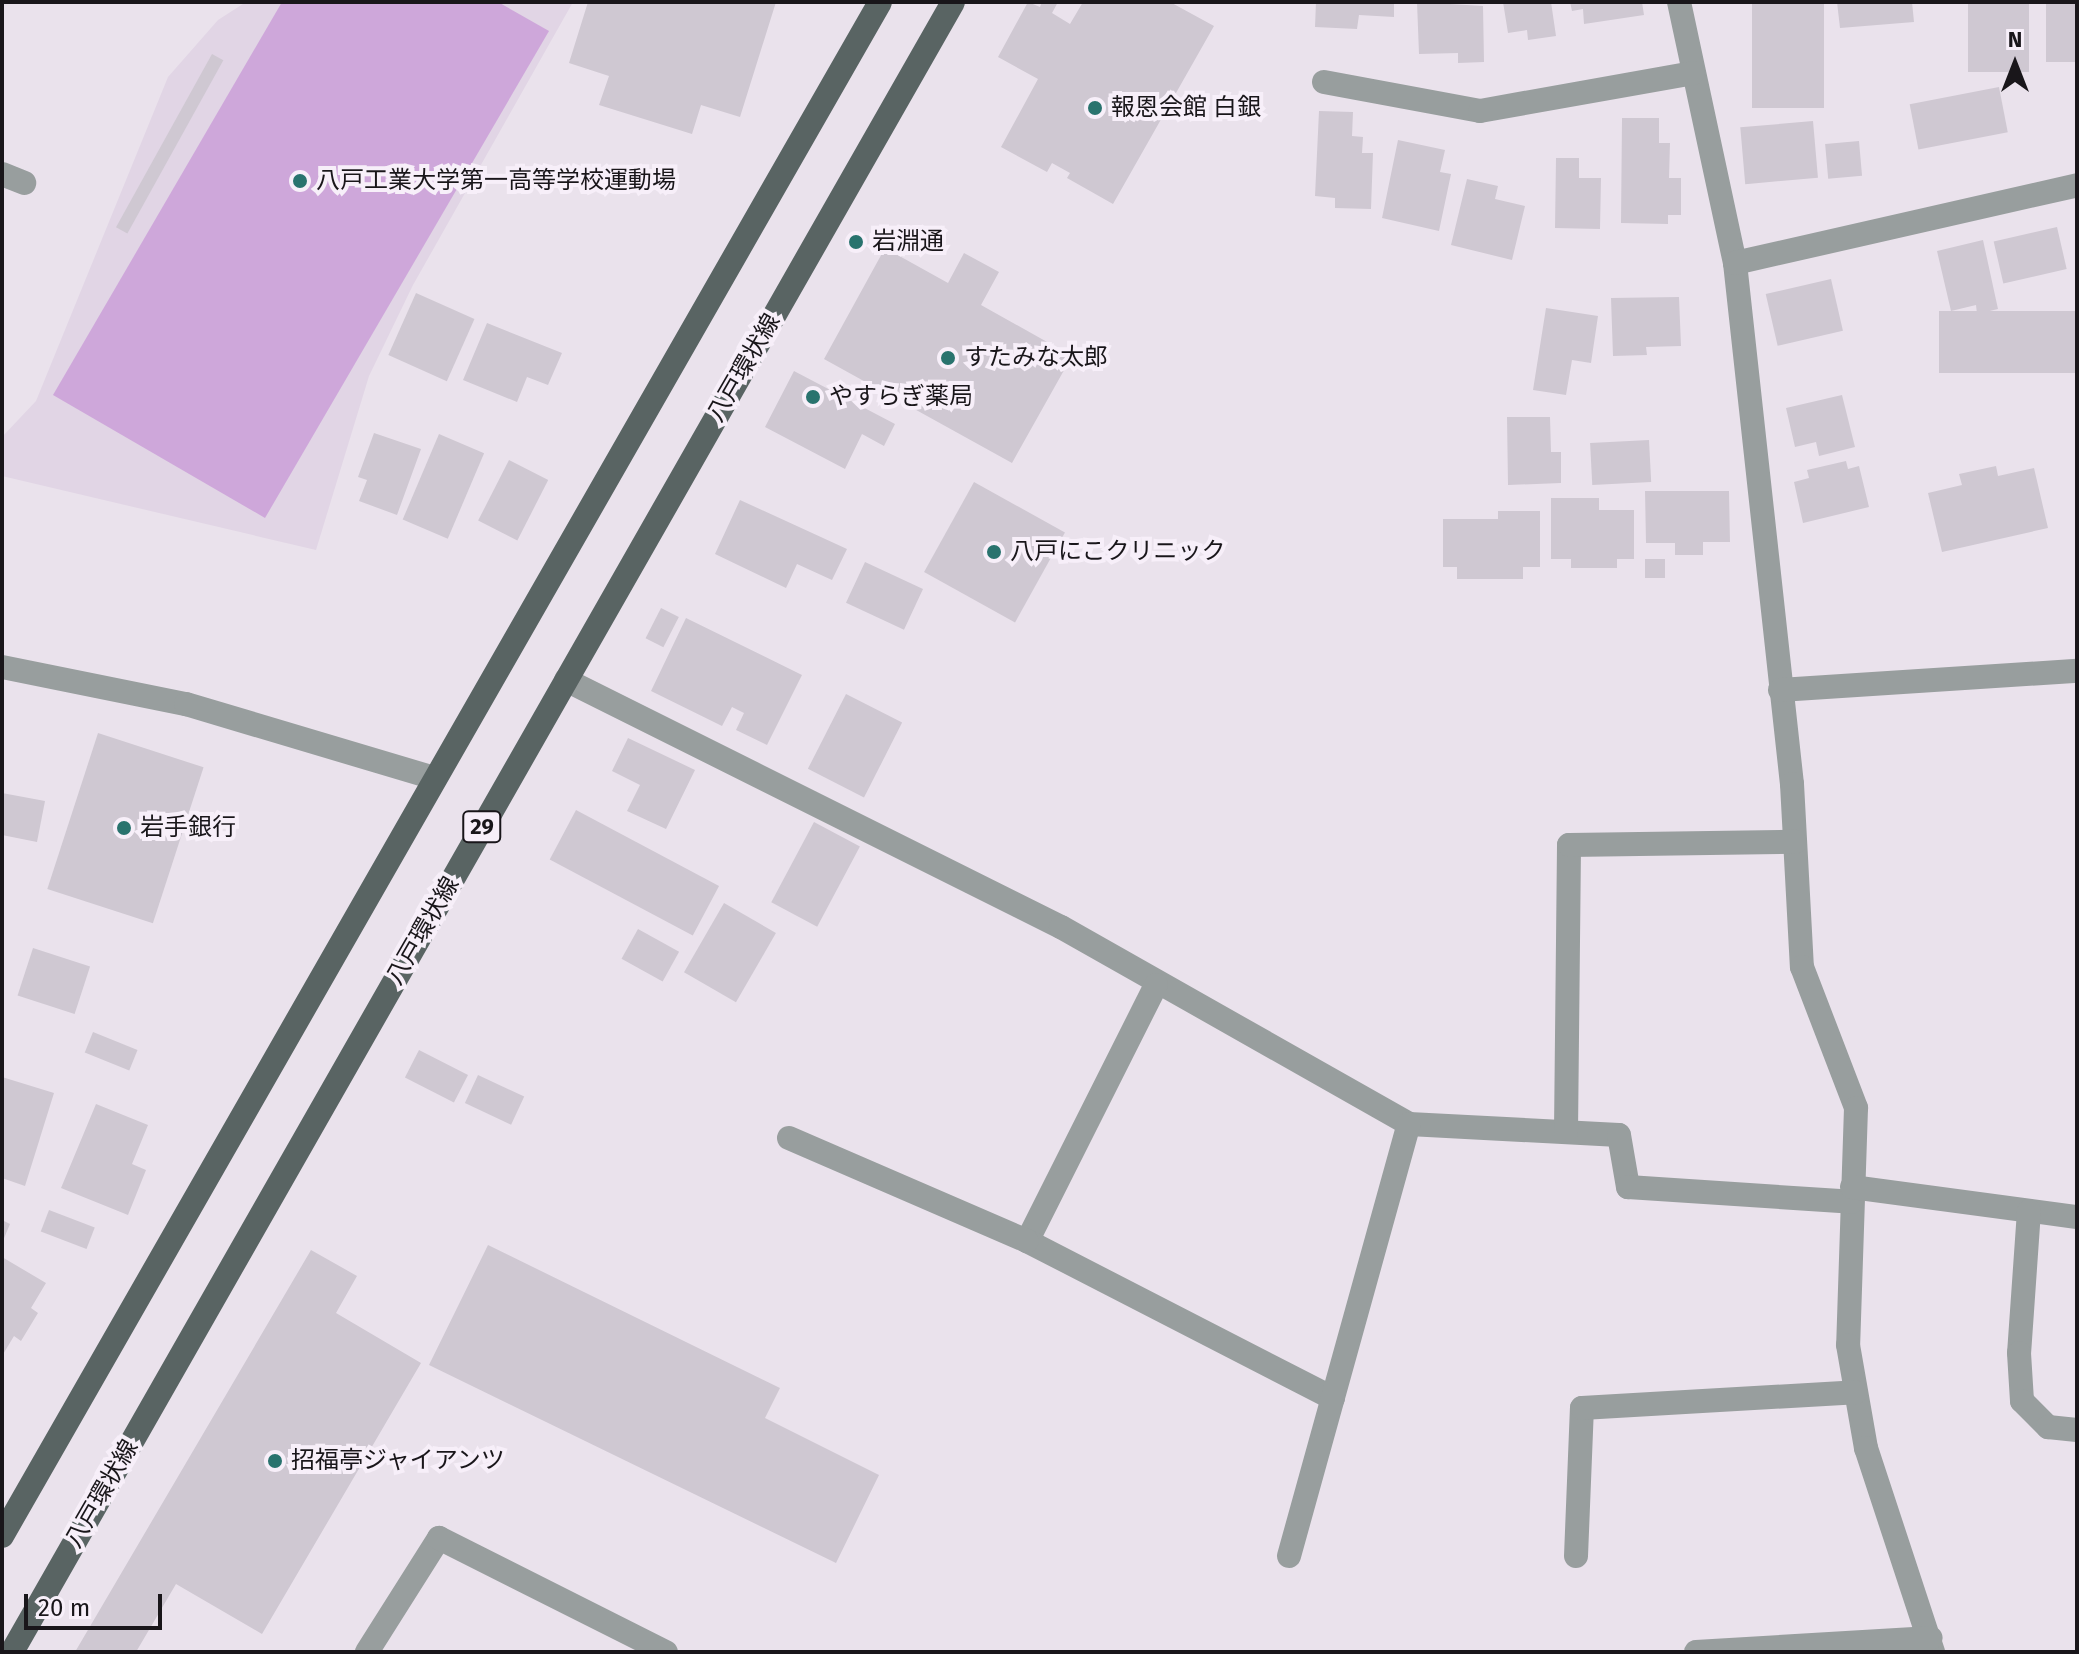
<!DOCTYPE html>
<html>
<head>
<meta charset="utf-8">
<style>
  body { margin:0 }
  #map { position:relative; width:2079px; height:1654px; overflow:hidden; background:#eae2ec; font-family:"Fira Sans","Noto Sans JP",sans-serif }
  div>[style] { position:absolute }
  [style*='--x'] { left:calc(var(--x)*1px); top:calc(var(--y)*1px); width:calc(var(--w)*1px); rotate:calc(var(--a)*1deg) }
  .built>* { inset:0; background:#e1d5e5 }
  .green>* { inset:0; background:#cea7da }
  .building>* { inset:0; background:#cfc8d2; transform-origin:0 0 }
  .minor>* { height:24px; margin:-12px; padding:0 12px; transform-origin:12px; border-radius:12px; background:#989e9e }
  .primary>* { height:24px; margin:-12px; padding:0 12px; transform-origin:12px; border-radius:12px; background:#596463 }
  .dots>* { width:22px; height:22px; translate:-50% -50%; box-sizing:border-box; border:4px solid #f7eff9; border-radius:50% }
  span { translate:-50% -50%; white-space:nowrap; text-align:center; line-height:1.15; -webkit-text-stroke:8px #f7eff9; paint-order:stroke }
  .shield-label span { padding:2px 6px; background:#f7eff9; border:2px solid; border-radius:6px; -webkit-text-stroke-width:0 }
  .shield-label { font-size:22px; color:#19161a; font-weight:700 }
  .poi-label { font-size:24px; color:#19161a }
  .left { translate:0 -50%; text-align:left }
  .street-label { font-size:24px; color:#19161a }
  .frame { position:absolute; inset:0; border:4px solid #19161a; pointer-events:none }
  .north { position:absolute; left:1975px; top:24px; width:80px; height:80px; -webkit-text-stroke:6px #f7eff9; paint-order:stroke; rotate:0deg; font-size:22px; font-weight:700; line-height:32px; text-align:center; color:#19161a }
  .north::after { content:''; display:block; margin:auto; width:28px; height:36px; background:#19161a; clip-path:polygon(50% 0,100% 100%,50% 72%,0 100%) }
  .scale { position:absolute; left:24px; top:1594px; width:138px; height:36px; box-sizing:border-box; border:4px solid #19161a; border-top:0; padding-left:10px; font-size:24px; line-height:28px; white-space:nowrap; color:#19161a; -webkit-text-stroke:6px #f7eff9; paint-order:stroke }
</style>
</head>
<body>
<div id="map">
  <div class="built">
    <i style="clip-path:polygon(246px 2px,573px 2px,413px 285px,369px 376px,316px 550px,2px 476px,2px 437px,36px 401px,168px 77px,218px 20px)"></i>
  </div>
  <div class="green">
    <i style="clip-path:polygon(282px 2px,498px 2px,549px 31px,265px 518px,53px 395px)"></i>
  </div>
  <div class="building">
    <i style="clip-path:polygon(588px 2px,776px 2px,740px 117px,701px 105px,692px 134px,599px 105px,609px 76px,569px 63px)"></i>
    <i style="clip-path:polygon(1028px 2px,1040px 7px,1042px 2px,1058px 2px,1052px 13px,1070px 24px,1083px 2px,1170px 2px,1214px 26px,1113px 204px,1067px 178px,1070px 173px,1052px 163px,1047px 172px,1001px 147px,1038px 79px,998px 57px)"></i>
    <i style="clip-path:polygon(1316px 2px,1394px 2px,1394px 17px,1359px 15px,1357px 29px,1315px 27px)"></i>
    <i style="clip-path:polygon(1417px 2px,1483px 6px,1484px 62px,1458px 63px,1458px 53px,1419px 54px)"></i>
    <i style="clip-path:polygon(1503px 2px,1551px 2px,1556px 36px,1528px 40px,1527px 30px,1508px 33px)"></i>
    <i style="clip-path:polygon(1570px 2px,1642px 2px,1644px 15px,1584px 24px,1583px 9px,1572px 11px)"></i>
    <i style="left:1752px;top:2px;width:72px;height:106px"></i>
    <i style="clip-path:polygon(1837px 2px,1912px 2px,1914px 22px,1840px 28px)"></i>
    <i style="left:1968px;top:2px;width:61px;height:70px"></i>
    <i style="left:2046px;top:2px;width:31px;height:60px"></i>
    <i style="left:212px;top:54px;width:13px;height:198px;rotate:29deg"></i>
    <i style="left:1999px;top:87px;width:46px;height:91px;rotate:79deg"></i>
    <i style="clip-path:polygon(1319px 111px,1353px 112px,1352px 136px,1363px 137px,1362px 153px,1373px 153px,1371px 209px,1335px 208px,1335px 198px,1315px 196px)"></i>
    <i style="clip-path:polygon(1622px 118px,1659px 118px,1659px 143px,1670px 143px,1669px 178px,1681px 178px,1681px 215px,1668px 215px,1668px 224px,1621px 223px)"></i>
    <i style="left:1813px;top:121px;width:57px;height:73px;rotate:85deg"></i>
    <i style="clip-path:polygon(1398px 140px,1445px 150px,1440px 172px,1451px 174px,1439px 231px,1382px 218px)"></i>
    <i style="left:1859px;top:141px;width:35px;height:34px;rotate:85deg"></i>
    <i style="clip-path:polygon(1556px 158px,1579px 158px,1579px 178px,1601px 178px,1600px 229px,1555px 228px)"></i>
    <i style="clip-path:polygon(1467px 179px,1498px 186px,1495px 199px,1525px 206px,1512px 260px,1451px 245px)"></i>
    <i style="left:2057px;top:227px;width:43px;height:65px;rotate:77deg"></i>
    <i style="clip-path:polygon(1983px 240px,1998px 309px,1977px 314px,1976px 305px,1951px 311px,1937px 251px)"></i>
    <i style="clip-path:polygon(885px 248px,948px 283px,964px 253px,999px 272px,981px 305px,1072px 356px,1012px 463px,824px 359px)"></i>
    <i style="left:1831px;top:279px;width:53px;height:67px;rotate:77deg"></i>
    <i style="left:416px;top:293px;width:64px;height:68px;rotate:24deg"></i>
    <i style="clip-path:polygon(1679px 297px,1681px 346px,1646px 347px,1647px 355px,1613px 356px,1611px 298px)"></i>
    <i style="clip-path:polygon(1546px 308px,1598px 316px,1591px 363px,1572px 360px,1566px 395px,1533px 390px)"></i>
    <i style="left:2077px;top:311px;width:62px;height:138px;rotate:90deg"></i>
    <i style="clip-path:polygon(487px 323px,562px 353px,548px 385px,527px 377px,517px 402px,463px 380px)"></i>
    <i style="clip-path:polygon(794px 371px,895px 424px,884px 446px,862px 434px,845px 469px,765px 427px)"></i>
    <i style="clip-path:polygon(1842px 395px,1855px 447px,1819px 456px,1816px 442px,1795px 447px,1786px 408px)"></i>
    <i style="clip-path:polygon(1507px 417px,1550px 417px,1551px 452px,1561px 452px,1561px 483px,1508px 485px)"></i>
    <i style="clip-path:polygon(374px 433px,421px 449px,397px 515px,359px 501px,367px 480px,358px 477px)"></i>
    <i style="left:439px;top:434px;width:49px;height:93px;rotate:23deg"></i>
    <i style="left:1649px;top:440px;width:42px;height:59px;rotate:87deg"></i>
    <i style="left:509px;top:460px;width:44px;height:68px;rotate:27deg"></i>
    <i style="clip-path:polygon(1846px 461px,1848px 469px,1859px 466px,1869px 507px,1803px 523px,1794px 482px,1809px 478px,1807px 470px)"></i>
    <i style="clip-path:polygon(1996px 466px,1998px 476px,2034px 468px,2048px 528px,1942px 552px,1928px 493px,1962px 485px,1959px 474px)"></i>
    <i style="left:974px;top:482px;width:104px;height:103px;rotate:29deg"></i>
    <i style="clip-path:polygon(1645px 491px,1729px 491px,1730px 542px,1703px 542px,1703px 555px,1675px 555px,1675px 543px,1646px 543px)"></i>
    <i style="clip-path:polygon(1551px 498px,1599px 498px,1599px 510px,1634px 510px,1634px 559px,1617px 559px,1617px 568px,1571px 568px,1571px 559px,1551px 559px)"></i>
    <i style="clip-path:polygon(740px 500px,847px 549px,832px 580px,797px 564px,786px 588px,715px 554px)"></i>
    <i style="clip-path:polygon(1498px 511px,1540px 511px,1540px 567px,1523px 567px,1523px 579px,1457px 579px,1457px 567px,1443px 567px,1443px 519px,1498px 519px)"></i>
    <i style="left:1645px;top:559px;width:20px;height:19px"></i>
    <i style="left:865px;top:562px;width:64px;height:45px;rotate:25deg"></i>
    <i style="left:661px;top:608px;width:20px;height:34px;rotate:27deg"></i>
    <i style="clip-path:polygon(686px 618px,802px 675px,767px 745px,736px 730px,744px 713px,732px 707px,722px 726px,651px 691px)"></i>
    <i style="left:846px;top:694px;width:63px;height:84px;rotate:27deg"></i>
    <i style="left:98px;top:733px;width:111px;height:164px;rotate:18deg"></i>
    <i style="clip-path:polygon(628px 738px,695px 770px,666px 829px,627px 811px,640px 785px,612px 771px)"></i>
    <i style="clip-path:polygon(2px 793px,45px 801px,37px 842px,2px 835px)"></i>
    <i style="left:576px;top:810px;width:162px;height:56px;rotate:28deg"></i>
    <i style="left:814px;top:822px;width:52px;height:91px;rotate:28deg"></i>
    <i style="left:724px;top:903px;width:60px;height:80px;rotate:30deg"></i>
    <i style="left:638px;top:929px;width:47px;height:34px;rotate:29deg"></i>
    <i style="left:33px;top:948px;width:60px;height:50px;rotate:18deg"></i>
    <i style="left:93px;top:1032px;width:48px;height:22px;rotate:22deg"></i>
    <i style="left:419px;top:1050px;width:55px;height:31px;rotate:27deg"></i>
    <i style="left:478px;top:1075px;width:51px;height:31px;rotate:25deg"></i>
    <i style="clip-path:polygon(2px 1077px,54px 1093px,25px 1186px,2px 1178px)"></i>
    <i style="clip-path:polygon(96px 1104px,148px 1125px,132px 1164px,146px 1170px,128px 1215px,61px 1188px)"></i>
    <i style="left:49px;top:1210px;width:49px;height:23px;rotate:21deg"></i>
    <i style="clip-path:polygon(2px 1220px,10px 1224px,2px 1243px)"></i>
    <i style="clip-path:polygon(488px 1245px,780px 1388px,765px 1418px,879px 1475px,836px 1563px,429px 1365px)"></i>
    <i style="clip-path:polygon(311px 1250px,357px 1276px,336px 1313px,421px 1363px,262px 1634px,176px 1584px,136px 1652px,75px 1652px)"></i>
    <i style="clip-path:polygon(2px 1257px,46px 1283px,31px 1308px,38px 1313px,21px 1341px,14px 1336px,2px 1356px)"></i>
  </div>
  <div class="minor">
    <i style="--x:1679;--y:2;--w:267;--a:77.9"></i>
    <i style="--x:1735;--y:263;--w:524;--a:83.76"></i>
    <i style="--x:1792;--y:784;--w:183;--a:86.9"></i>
    <i style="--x:1802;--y:967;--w:151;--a:69"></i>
    <i style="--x:1856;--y:1108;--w:237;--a:91.9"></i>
    <i style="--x:1848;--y:1345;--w:105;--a:80.1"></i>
    <i style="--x:1866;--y:1448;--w:215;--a:71.8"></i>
    <i style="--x:1324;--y:82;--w:159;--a:10.5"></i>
    <i style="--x:1480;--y:111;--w:216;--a:-10.1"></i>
    <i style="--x:2;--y:174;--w:24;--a:22"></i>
    <i style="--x:1735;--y:263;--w:351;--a:-12.8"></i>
    <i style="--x:2;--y:667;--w:188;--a:11.4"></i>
    <i style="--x:186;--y:704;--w:260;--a:16.6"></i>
    <i style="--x:566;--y:680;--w:553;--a:26.52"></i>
    <i style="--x:1061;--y:927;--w:400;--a:29.5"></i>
    <i style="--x:1409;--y:1124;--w:210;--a:3"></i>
    <i style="--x:1619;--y:1135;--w:53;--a:80.2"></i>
    <i style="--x:1628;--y:1187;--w:224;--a:3.8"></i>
    <i style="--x:1780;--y:690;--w:298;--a:-3.7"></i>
    <i style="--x:1156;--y:985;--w:287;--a:116.7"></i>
    <i style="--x:1027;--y:1241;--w:344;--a:27.2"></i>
    <i style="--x:1566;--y:1132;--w:287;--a:-89.4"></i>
    <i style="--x:1569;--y:845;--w:226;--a:-0.8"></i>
    <i style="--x:789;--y:1138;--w:259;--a:23.4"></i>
    <i style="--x:1852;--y:1187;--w:227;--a:7.6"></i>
    <i style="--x:2029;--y:1211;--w:142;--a:94"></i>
    <i style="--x:2019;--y:1353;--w:48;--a:86.4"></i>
    <i style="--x:2022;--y:1401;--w:37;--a:45"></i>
    <i style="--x:2048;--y:1427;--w:29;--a:6"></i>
    <i style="--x:1289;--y:1556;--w:448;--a:-74.5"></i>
    <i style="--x:1576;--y:1556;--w:148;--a:-87.7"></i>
    <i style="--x:1582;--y:1408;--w:274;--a:-3.3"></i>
    <i style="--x:367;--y:1652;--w:135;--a:-57.7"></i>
    <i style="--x:439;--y:1538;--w:254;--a:26.7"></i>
    <i style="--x:1696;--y:1652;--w:235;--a:-3.4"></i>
  </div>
  <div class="primary">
    <i style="--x:2;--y:1536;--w:1767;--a:-60.21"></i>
    <i style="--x:12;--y:1652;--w:1899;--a:-60.3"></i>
  </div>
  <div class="dots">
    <i style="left:1095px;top:108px;background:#29736e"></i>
    <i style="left:300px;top:181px;background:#29736e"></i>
    <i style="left:856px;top:242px;background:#29736e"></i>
    <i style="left:948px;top:358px;background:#29736e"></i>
    <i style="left:813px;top:397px;background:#29736e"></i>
    <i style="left:994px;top:552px;background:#29736e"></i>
    <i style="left:124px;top:828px;background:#29736e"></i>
    <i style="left:275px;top:1461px;background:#29736e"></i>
  </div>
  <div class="shield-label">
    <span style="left:482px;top:827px">29</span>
  </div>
  <div class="poi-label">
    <span class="left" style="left:1111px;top:108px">報恩会館 白銀</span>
    <span class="left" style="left:316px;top:181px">八戸工業大学第一高等学校運動場</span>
    <span class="left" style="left:872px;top:242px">岩淵通</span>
    <span class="left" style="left:964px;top:358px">すたみな太郎</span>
    <span class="left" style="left:829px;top:397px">やすらぎ薬局</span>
    <span class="left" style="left:1010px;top:552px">八戸にこクリニック</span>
    <span class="left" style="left:140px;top:828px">岩手銀行</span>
    <span class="left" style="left:291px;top:1461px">招福亭ジャイアンツ</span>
  </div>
  <div class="street-label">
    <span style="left:744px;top:368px;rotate:-60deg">八戸環状線</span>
    <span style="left:423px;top:931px;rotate:-60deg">八戸環状線</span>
    <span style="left:102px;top:1494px;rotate:-60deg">八戸環状線</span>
  </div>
  <div class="frame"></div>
  <div class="north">N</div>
  <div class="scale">20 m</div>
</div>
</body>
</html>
